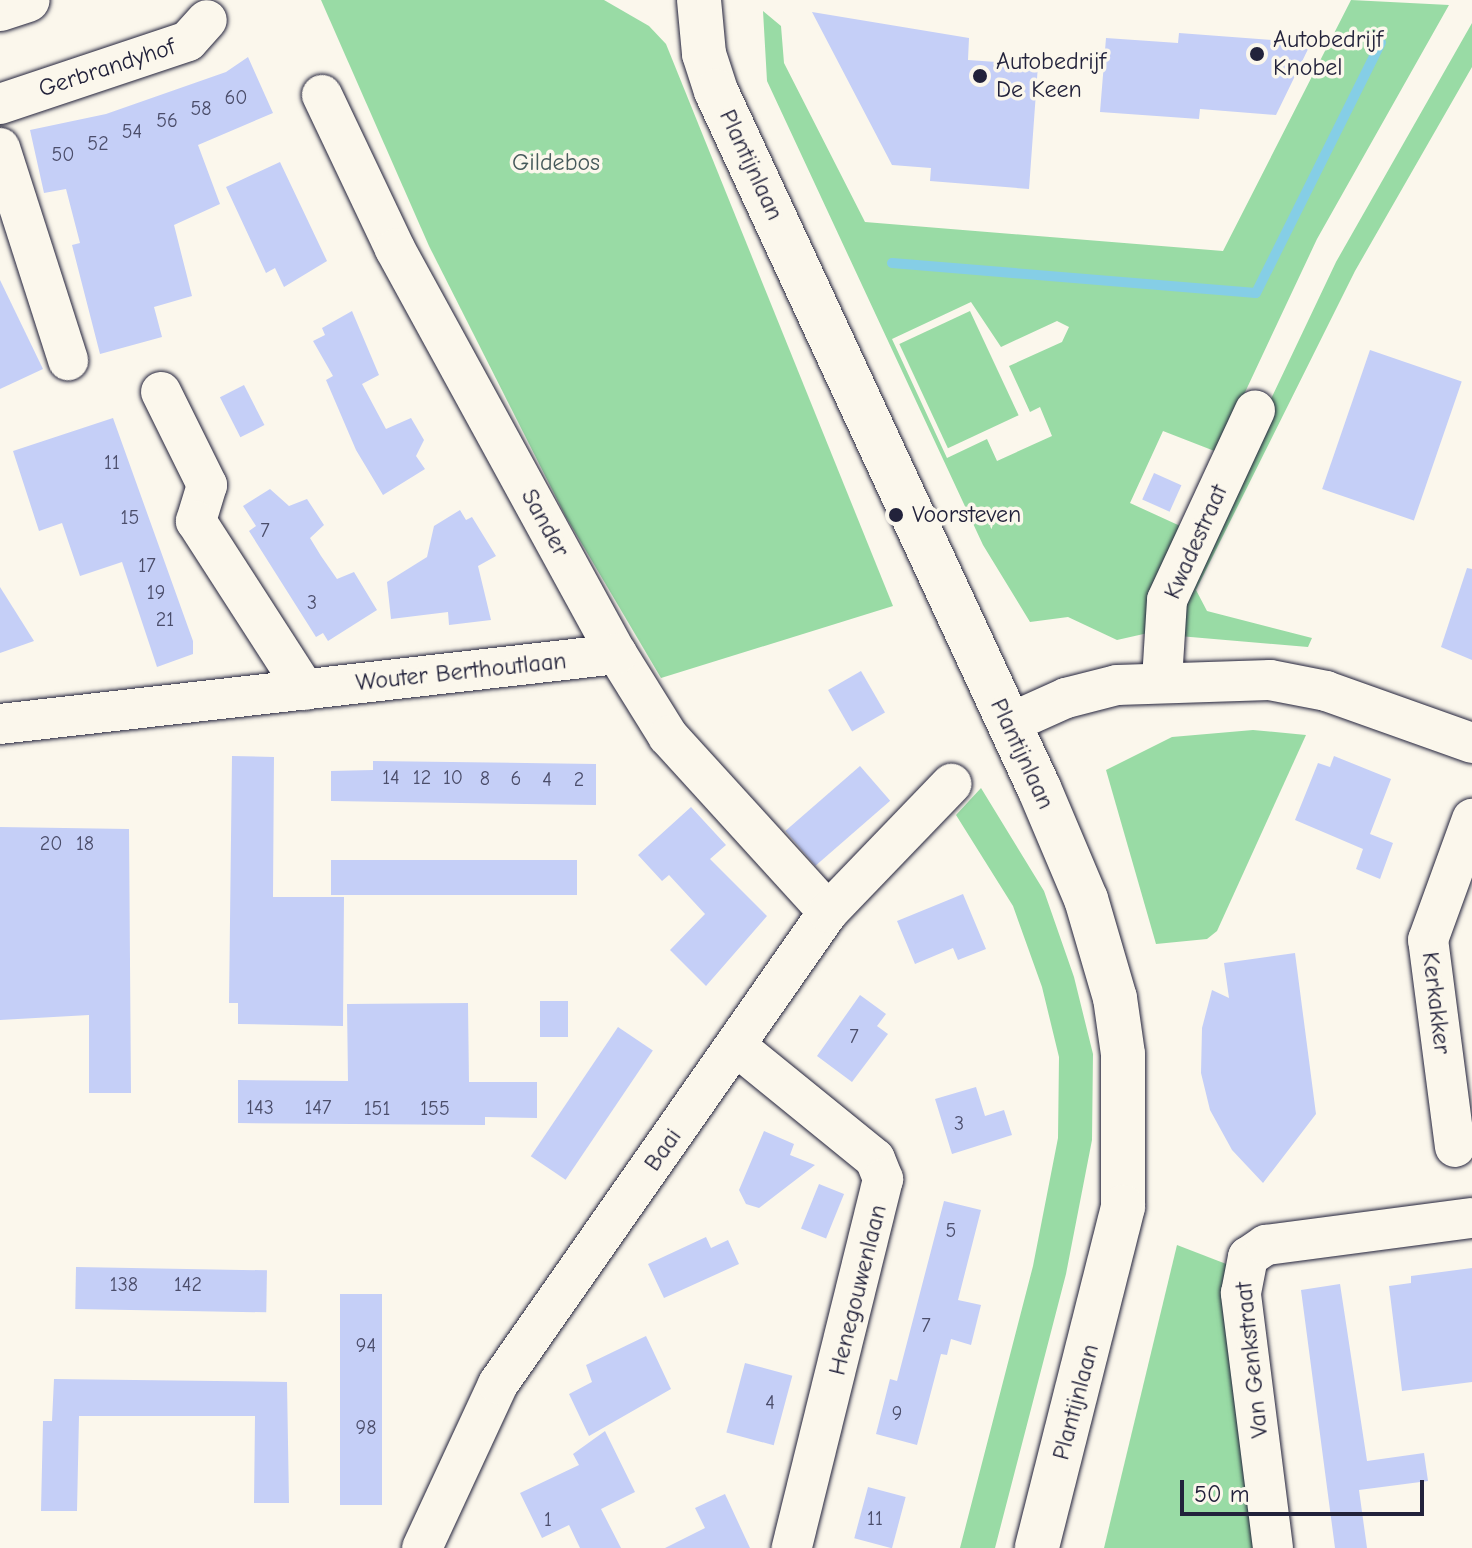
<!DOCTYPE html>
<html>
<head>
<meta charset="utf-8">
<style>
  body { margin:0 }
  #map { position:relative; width:1472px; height:1548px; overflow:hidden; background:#fbf7ec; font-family:"Comic Neue",sans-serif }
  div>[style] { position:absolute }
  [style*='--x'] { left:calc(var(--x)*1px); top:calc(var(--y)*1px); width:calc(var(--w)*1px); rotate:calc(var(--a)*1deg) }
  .green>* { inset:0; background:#99dba5; transform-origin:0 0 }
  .stream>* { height:10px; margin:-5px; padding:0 5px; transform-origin:5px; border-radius:5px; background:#85cee6 }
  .building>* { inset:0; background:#c5cff7; transform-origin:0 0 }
  .roads { filter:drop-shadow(0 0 2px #22223b) drop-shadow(0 0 2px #22223b) }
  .street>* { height:40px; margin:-20px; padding:0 20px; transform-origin:20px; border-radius:20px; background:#fbf7ec }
  .secondary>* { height:44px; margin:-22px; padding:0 22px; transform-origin:22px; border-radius:22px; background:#fbf7ec }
  .dots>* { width:22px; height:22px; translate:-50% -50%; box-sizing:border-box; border:4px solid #fbf7ec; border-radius:50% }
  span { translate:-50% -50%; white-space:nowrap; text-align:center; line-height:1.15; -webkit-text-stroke:7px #fbf7ec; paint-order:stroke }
  .number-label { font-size:20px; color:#4b4d6a }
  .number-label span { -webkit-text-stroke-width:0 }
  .poi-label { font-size:24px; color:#22223b }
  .left { translate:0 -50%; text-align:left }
  .street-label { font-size:24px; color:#22223b }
  .park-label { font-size:24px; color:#465a5b }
  .scale { position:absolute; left:1180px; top:1480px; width:244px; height:36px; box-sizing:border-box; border:4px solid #22223b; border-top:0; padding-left:10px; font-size:24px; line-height:28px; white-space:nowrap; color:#22223b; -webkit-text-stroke:6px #fbf7ec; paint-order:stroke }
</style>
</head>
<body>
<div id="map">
  <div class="green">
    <i style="clip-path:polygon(321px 0,604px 0,649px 26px,666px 44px,893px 606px,661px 678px,566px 517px,429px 246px)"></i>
    <i style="clip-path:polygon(evenodd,1351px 0,1449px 5px,1317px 239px,1217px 452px,1163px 431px,1130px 503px,1189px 530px,1148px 633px,1117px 640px,1068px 617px,1030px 622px,983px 545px,767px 81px,763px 11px,781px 26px,784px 63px,865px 222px,1223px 251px,1351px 0,971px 302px,1001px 347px,1057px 321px,1069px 327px,1062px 342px,1009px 366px,1030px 412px,1040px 407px,1052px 436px,997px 461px,987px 439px,947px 458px,892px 339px,971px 302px)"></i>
    <i style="clip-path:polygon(1472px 23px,1472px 67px,1355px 271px,1196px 590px,1207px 611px,1312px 638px,1308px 647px,1179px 636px,1179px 606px,1252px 439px,1336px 262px)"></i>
    <i style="left:970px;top:311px;width:115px;height:78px;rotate:65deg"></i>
    <i style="clip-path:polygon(1253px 730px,1306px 735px,1217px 931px,1207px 939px,1156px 944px,1106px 770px,1172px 737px)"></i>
    <i style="clip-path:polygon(981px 788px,1044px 891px,1074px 977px,1093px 1054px,1092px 1140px,1066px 1274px,995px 1548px,960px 1548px,1033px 1266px,1058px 1138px,1059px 1057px,1042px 987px,1013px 906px,956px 815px)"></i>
    <i style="clip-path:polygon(1177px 1245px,1234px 1267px,1257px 1548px,1104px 1548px)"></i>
  </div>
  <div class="stream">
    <i style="--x:892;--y:263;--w:365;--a:4.7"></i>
    <i style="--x:1256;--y:293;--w:280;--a:-63.5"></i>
  </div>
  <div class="building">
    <i style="clip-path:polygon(812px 12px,969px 38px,968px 60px,1038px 65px,1029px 189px,930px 181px,931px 168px,892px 165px)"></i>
    <i style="clip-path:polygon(1179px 33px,1311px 43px,1276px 115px,1200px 109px,1199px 119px,1100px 112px,1106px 38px,1178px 43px)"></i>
    <i style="clip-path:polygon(248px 57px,273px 113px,198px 145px,220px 204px,174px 225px,192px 296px,154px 307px,162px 337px,100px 354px,72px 245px,80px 243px,66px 189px,44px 193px,30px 130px,106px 114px,226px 72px)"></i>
    <i style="clip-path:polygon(280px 162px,327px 261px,284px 287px,275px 268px,266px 273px,226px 187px)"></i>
    <i style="clip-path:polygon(0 280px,43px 369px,0 389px)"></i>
    <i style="clip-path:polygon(352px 311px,379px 375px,362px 384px,386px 429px,411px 418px,424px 440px,416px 456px,425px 469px,383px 495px,356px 450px,326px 380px,333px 376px,313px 341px,325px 335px,322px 328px)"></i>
    <i style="left:1370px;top:350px;width:97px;height:147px;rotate:19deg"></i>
    <i style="left:244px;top:385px;width:45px;height:27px;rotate:63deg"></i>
    <i style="clip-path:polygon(113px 418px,193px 641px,193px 654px,157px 667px,122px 562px,80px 576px,62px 523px,39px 531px,13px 451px)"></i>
    <i style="left:1154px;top:473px;width:30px;height:29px;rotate:24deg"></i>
    <i style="clip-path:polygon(270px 489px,289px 506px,307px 499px,324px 525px,310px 538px,321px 556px,337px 579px,354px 572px,377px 610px,328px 641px,323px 633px,316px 637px,249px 531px,256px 526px,243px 506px)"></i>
    <i style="clip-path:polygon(460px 510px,466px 520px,472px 517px,496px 556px,478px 566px,491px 620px,449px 625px,448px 612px,391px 619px,387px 582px,427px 557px,434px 526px)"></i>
    <i style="clip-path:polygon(1467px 568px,1472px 569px,1472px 660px,1441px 647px)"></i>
    <i style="clip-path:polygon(0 587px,34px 641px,0 653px)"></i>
    <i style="left:861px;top:671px;width:48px;height:38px;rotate:60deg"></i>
    <i style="clip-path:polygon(232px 756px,274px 757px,273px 897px,344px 897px,343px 1026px,238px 1024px,238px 1003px,229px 1003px)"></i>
    <i style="clip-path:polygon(1334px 756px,1391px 779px,1370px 834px,1393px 843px,1380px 879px,1356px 869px,1363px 849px,1295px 820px,1318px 763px,1330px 767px)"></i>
    <i style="clip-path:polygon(373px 761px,596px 764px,596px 805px,331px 801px,331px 771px,373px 770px)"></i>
    <i style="left:860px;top:766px;width:46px;height:99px;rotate:49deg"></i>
    <i style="clip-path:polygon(691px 807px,726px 845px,710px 859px,767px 916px,706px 986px,670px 950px,705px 914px,669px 875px,662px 881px,638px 855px)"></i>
    <i style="clip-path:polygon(0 827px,129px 829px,131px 1093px,89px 1093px,89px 1015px,0 1020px)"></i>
    <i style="left:577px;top:860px;width:35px;height:246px;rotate:90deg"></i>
    <i style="clip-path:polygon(963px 894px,986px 949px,958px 960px,953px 948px,915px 964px,897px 921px)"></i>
    <i style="clip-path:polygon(1295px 953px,1316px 1114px,1263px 1183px,1232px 1150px,1210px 1110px,1201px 1073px,1202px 1028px,1212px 990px,1229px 998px,1224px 963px)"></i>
    <i style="clip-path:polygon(860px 995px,886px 1014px,877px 1026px,888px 1034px,852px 1082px,817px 1056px)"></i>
    <i style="left:540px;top:1001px;width:28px;height:36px"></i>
    <i style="clip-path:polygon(468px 1003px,469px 1082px,537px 1082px,537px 1118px,485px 1117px,485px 1125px,238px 1123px,238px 1080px,348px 1081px,347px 1004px)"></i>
    <i style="left:618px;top:1027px;width:42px;height:156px;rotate:34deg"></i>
    <i style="clip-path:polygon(976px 1087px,985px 1116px,1004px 1110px,1012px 1135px,952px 1154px,935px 1099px)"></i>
    <i style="clip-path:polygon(764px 1131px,794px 1144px,790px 1155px,815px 1165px,759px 1208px,746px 1204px,739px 1190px)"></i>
    <i style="left:819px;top:1184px;width:27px;height:48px;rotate:22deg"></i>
    <i style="clip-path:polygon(944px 1201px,981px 1210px,958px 1300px,981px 1305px,971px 1345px,951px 1339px,947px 1355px,941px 1354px,917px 1445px,876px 1434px,890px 1379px,897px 1381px)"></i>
    <i style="clip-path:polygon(706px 1237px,711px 1248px,728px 1240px,739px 1264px,664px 1298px,648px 1264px)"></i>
    <i style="left:76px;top:1267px;width:191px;height:42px;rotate:1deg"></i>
    <i style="clip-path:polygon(1472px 1268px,1472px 1382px,1402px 1391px,1389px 1286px,1411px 1283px,1411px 1276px)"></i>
    <i style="clip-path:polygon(1340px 1284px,1367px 1461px,1424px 1453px,1428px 1481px,1359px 1490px,1367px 1548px,1335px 1548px,1301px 1290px)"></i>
    <i style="left:340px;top:1294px;width:42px;height:211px"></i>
    <i style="clip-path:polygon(646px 1336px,671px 1389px,589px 1436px,569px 1394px,592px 1382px,586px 1365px)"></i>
    <i style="left:745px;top:1363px;width:49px;height:72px;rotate:15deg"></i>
    <i style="clip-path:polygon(54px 1379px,287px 1382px,289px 1503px,254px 1503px,255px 1416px,79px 1416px,77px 1511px,41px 1511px,43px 1421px,52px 1421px)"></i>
    <i style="clip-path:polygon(605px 1431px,635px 1492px,601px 1509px,621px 1548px,580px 1548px,569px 1525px,542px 1538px,520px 1493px,579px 1465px,573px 1454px)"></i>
    <i style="left:868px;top:1487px;width:39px;height:53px;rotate:15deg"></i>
    <i style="clip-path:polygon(725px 1494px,750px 1548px,665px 1548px,705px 1528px,695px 1508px)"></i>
  </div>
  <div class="roads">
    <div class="street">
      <i style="--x:322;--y:95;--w:170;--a:64.6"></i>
      <i style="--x:395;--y:249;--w:462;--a:61.3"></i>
      <i style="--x:617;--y:654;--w:97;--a:58.1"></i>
      <i style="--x:668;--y:736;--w:238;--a:47.7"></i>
      <i style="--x:0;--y:104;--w:198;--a:-18.5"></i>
      <i style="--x:188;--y:41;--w:28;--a:-48"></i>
      <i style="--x:0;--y:148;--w:223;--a:72.2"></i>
      <i style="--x:161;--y:392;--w:104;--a:63.7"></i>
      <i style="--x:207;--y:485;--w:38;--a:107"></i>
      <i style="--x:196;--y:521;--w:201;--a:57.2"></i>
      <i style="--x:1162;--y:680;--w:80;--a:-86.4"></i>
      <i style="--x:1167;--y:600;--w:209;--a:-65.1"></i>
      <i style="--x:0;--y:724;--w:621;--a:-6.47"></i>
      <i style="--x:1008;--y:724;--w:64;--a:-24.1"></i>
      <i style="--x:1066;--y:698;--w:53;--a:-14.3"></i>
      <i style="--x:1117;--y:685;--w:153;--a:-1.9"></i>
      <i style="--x:1270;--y:680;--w:57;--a:11.1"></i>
      <i style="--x:1326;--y:691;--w:155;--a:19.6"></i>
      <i style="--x:736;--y:1046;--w:179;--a:39.1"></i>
      <i style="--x:875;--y:1159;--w:22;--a:68"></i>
      <i style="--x:883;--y:1179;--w:380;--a:103.9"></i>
      <i style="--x:1455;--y:1147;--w:209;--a:-97.4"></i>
      <i style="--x:1428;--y:940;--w:129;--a:-70"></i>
      <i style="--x:422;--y:1548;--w:181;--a:-65.1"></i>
      <i style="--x:498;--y:1384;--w:576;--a:-55.04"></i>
      <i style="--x:828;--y:912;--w:178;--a:-46.1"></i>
      <i style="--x:1273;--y:1548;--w:257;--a:-97.2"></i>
      <i style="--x:1241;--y:1293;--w:37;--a:-79"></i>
      <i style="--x:1248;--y:1257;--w:22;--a:-34"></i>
      <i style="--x:1266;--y:1245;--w:208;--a:-7.5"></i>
    </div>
    <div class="secondary">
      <i style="--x:699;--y:0;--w:54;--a:84.7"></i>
      <i style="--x:704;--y:54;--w:39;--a:72"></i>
      <i style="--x:716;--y:91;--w:768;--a:65.14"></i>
      <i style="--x:1039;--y:788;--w:121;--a:67.1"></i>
      <i style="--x:1086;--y:899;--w:103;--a:73.7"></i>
      <i style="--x:1115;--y:998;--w:57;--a:81.9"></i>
      <i style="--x:1123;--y:1054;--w:153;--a:90"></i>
      <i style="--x:1123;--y:1207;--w:352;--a:104.2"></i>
      <i style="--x:0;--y:9;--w:29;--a:-18"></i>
    </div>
  </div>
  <div class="dots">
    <i style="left:1257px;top:54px;background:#22223b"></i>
    <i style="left:980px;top:76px;background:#22223b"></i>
    <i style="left:896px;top:515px;background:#22223b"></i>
  </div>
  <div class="number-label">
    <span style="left:236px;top:97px">60</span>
    <span style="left:201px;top:108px">58</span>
    <span style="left:167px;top:120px">56</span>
    <span style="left:132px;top:131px">54</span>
    <span style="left:98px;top:143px">52</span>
    <span style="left:63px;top:154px">50</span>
    <span style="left:112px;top:462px">11</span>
    <span style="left:130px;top:517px">15</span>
    <span style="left:265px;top:530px">7</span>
    <span style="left:147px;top:565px">17</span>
    <span style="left:156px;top:592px">19</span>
    <span style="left:312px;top:602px">3</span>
    <span style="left:165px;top:619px">21</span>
    <span style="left:391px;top:777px">14</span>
    <span style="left:422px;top:777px">12</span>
    <span style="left:453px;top:777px">10</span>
    <span style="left:485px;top:778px">8</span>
    <span style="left:516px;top:778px">6</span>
    <span style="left:547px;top:779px">4</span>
    <span style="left:579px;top:779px">2</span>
    <span style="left:51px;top:843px">20</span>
    <span style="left:85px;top:843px">18</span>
    <span style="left:854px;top:1036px">7</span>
    <span style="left:260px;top:1107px">143</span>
    <span style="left:318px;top:1107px">147</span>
    <span style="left:377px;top:1108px">151</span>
    <span style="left:435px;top:1108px">155</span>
    <span style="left:959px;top:1123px">3</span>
    <span style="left:951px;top:1230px">5</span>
    <span style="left:124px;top:1284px">138</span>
    <span style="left:188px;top:1284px">142</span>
    <span style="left:926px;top:1325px">7</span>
    <span style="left:366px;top:1345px">94</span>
    <span style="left:770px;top:1402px">4</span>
    <span style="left:897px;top:1413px">9</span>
    <span style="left:366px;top:1427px">98</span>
    <span style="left:875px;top:1518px">11</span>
    <span style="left:548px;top:1519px">1</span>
  </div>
  <div class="poi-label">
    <span class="left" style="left:1273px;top:54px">Autobedrijf<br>Knobel</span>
    <span class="left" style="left:996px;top:76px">Autobedrijf<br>De Keen</span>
    <span class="left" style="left:912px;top:515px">Voorsteven</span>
  </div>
  <div class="street-label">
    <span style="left:107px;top:68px;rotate:-18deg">Gerbrandyhof</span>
    <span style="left:751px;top:165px;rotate:65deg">Plantijnlaan</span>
    <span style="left:545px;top:523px;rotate:61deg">Sander</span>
    <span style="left:1196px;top:542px;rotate:-66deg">Kwadestraat</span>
    <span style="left:461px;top:672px;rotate:-6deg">Wouter Berthoutlaan</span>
    <span style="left:1022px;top:754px;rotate:65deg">Plantijnlaan</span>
    <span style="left:1436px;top:1003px;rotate:83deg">Kerkakker</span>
    <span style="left:663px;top:1150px;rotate:-55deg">Baai</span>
    <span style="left:858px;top:1290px;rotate:-76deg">Henegouwenlaan</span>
    <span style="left:1252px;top:1360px;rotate:-96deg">Van Genkstraat</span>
    <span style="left:1076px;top:1402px;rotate:-75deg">Plantijnlaan</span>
  </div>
  <div class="park-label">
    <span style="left:556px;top:163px">Gildebos</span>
  </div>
  <div class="scale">50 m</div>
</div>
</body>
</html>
